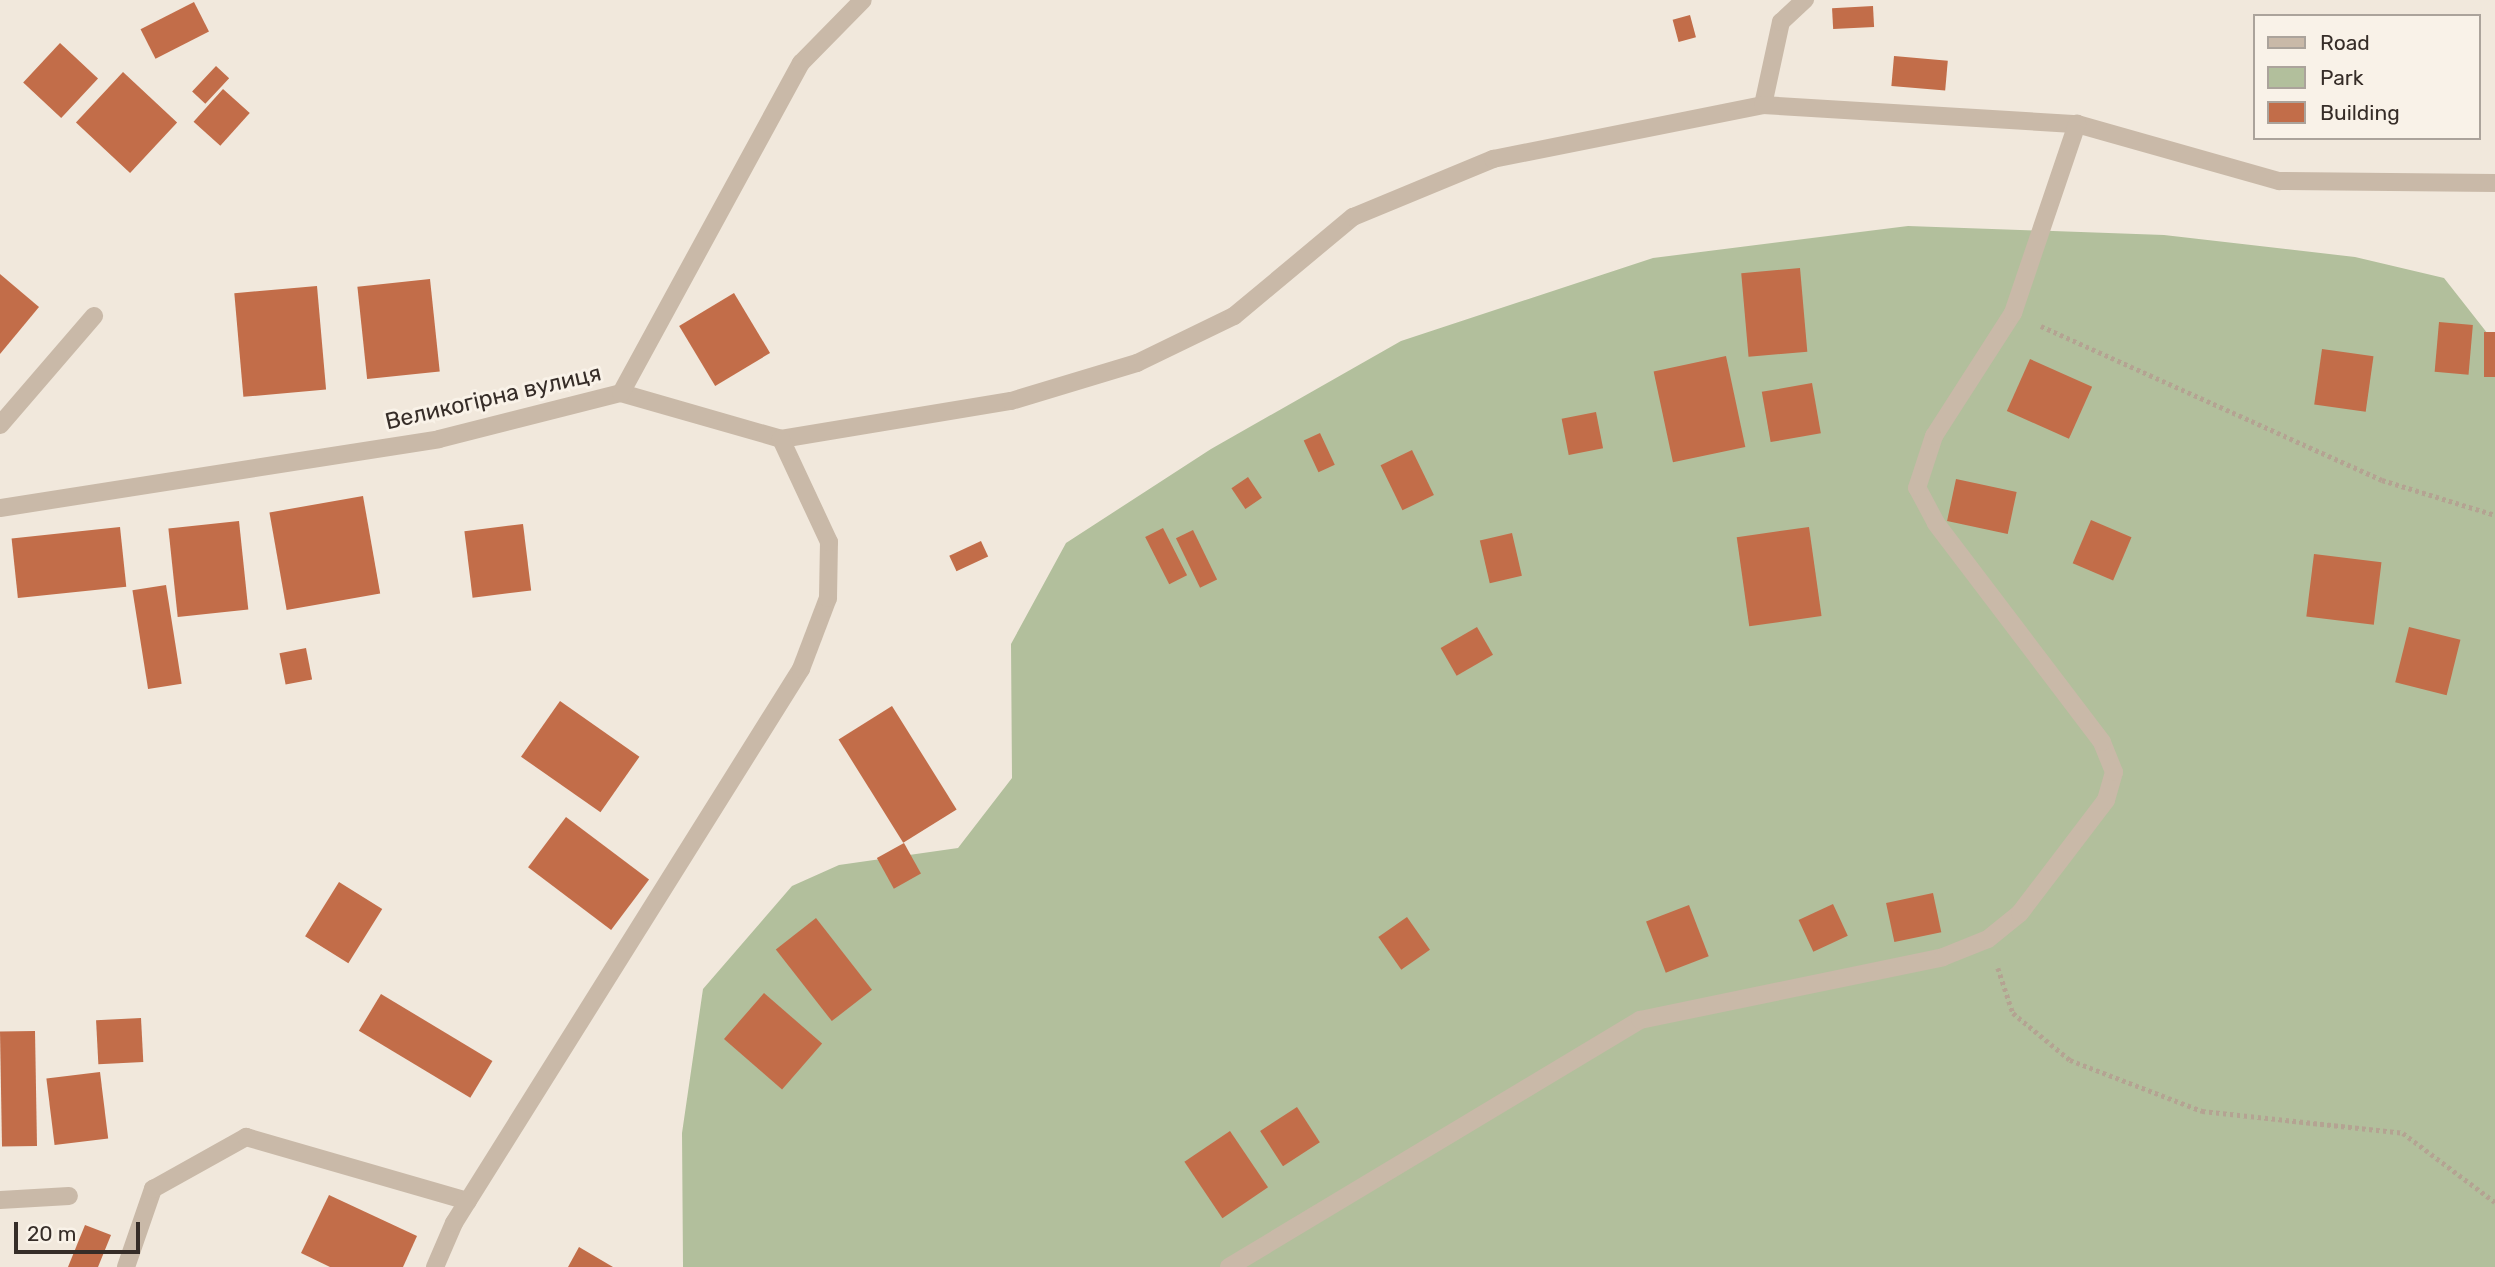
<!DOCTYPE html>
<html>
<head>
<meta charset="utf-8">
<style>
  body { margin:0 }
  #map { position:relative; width:2495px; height:1267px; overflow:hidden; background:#f1e8dc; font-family:Rubik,sans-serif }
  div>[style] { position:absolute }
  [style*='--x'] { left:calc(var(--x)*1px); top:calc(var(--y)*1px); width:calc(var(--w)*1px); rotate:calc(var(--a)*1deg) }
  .green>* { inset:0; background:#b2bf9c }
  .building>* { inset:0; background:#c26d49; transform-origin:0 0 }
  .path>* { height:4.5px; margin-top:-2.25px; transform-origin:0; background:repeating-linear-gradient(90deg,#b4a392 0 3.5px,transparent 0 7px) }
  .minor>* { height:18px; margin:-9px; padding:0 9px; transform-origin:9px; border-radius:9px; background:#c9b9a8 }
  span { translate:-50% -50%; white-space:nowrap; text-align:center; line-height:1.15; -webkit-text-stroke:6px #f9f2e8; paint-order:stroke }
  .street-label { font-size:23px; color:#362d28 }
  .legend { position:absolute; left:2253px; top:14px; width:228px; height:126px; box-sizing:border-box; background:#f9f2e8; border:2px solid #aba39b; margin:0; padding:9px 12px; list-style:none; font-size:21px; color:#362d28 }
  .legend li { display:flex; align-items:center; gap:14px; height:35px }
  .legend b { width:35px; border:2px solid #aba39b }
  .scale { position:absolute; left:14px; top:1222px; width:126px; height:32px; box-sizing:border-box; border:4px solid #362d28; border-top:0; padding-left:9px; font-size:21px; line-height:24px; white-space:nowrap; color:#362d28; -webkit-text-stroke:5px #f9f2e8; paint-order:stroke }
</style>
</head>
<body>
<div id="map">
  <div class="green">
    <i style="clip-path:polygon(1908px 226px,2164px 235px,2355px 257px,2444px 278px,2495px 343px,2495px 1267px,683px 1267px,682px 1133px,703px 989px,792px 886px,839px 865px,958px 848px,1012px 778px,1011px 644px,1066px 543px,1211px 449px,1401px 341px,1653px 258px)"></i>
  </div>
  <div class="building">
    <i style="left:194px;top:2px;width:33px;height:60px;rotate:63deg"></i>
    <i style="left:1873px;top:6px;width:21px;height:41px;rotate:87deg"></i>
    <i style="left:1690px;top:15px;width:23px;height:18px;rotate:75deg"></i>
    <i style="left:60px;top:43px;width:52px;height:54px;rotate:43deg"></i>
    <i style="left:1894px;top:56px;width:54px;height:30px;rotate:5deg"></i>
    <i style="left:216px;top:66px;width:18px;height:35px;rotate:43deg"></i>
    <i style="left:123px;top:72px;width:74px;height:69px;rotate:43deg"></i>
    <i style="left:223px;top:89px;width:36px;height:44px;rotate:42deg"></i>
    <i style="left:1800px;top:268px;width:84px;height:59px;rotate:85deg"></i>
    <i style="clip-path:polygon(0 274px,39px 307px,0 354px)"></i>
    <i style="left:430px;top:279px;width:93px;height:73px;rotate:84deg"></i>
    <i style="left:317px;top:286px;width:104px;height:83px;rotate:85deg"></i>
    <i style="left:734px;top:293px;width:70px;height:64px;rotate:59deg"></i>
    <i style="left:2439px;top:322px;width:34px;height:50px;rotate:5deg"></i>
    <i style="left:2484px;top:332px;width:11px;height:45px"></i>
    <i style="left:2322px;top:349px;width:52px;height:56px;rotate:8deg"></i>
    <i style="left:1726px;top:356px;width:93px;height:74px;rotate:78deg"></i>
    <i style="left:2030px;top:359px;width:68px;height:57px;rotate:24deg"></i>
    <i style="left:1812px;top:383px;width:51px;height:51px;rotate:80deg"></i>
    <i style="left:1596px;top:412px;width:37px;height:35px;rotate:79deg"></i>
    <i style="left:1320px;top:433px;width:35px;height:18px;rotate:65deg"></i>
    <i style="left:1412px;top:450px;width:50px;height:35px;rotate:64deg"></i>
    <i style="left:1248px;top:477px;width:25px;height:20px;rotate:56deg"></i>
    <i style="left:1956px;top:479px;width:62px;height:43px;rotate:12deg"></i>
    <i style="left:363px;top:496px;width:99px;height:95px;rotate:80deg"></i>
    <i style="left:2091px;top:520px;width:44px;height:47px;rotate:23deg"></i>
    <i style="left:239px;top:521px;width:89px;height:71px;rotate:84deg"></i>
    <i style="left:523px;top:524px;width:67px;height:59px;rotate:83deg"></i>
    <i style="left:120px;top:527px;width:60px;height:109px;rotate:84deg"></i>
    <i style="left:1809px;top:527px;width:90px;height:73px;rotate:82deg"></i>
    <i style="left:1163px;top:528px;width:53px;height:20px;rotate:63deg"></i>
    <i style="left:1193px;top:530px;width:55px;height:19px;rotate:64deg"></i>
    <i style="left:1512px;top:533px;width:44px;height:33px;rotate:77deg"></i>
    <i style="left:981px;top:541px;width:17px;height:35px;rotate:65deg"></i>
    <i style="left:2314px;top:554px;width:68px;height:63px;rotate:7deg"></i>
    <i style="left:166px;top:585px;width:100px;height:34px;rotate:81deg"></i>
    <i style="left:1477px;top:627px;width:32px;height:42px;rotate:60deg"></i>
    <i style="left:2409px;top:627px;width:53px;height:57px;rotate:14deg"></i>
    <i style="left:306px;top:648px;width:32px;height:27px;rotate:79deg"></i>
    <i style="left:560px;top:701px;width:97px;height:68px;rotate:35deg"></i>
    <i style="left:892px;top:706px;width:122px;height:63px;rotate:58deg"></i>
    <i style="left:566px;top:817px;width:104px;height:63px;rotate:37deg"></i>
    <i style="left:904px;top:843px;width:35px;height:31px;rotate:61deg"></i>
    <i style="left:339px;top:882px;width:51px;height:64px;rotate:32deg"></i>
    <i style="left:1933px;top:893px;width:40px;height:48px;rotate:78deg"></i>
    <i style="left:1833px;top:904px;width:35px;height:38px;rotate:65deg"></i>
    <i style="left:1689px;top:905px;width:55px;height:46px;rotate:69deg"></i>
    <i style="left:1407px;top:917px;width:40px;height:35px;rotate:55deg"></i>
    <i style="left:816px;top:918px;width:91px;height:51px;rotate:52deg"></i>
    <i style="left:764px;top:993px;width:77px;height:61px;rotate:41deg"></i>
    <i style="left:381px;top:994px;width:130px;height:43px;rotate:31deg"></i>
    <i style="left:141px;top:1018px;width:44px;height:45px;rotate:87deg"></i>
    <i style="left:35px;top:1031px;width:115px;height:35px;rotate:89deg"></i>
    <i style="left:100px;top:1072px;width:67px;height:54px;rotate:83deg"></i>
    <i style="left:1297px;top:1107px;width:42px;height:44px;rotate:57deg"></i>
    <i style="left:1230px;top:1131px;width:68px;height:55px;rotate:56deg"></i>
    <i style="clip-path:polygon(329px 1195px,417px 1236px,403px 1267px,330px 1267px,301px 1253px)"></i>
    <i style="clip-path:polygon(85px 1225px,111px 1235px,98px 1267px,68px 1267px)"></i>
    <i style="clip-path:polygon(579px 1247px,613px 1267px,568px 1267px)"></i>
  </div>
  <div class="path">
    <i style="--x:2041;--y:326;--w:374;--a:24.3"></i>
    <i style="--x:2382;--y:480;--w:118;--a:17.2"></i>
    <i style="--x:1998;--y:968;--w:47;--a:71.6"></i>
    <i style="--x:2013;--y:1013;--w:74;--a:39.5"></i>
    <i style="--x:2070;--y:1060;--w:142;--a:21.1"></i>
    <i style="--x:2202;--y:1111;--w:202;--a:6.2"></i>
    <i style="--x:2403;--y:1133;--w:115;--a:36.9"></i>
  </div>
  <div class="minor">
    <i style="--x:1763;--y:105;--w:85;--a:-77.8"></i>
    <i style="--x:1781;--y:22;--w:33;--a:-43"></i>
    <i style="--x:621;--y:393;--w:166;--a:16"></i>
    <i style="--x:781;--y:439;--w:233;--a:-9.4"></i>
    <i style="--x:1011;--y:401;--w:132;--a:-16.8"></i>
    <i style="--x:1137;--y:363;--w:108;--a:-25.9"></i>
    <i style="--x:1234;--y:316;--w:155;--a:-39.8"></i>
    <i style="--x:1353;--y:217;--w:152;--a:-22.5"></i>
    <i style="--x:1493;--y:159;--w:275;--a:-11.3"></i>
    <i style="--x:1763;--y:105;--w:315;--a:3.5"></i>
    <i style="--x:2077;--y:124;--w:210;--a:15.8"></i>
    <i style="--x:2279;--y:181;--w:216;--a:0.5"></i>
    <i style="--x:0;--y:425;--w:144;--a:-49.2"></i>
    <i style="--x:0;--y:508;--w:444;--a:-8.9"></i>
    <i style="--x:439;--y:439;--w:188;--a:-14.2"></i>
    <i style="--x:621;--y:393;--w:376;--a:-61.4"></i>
    <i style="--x:801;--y:63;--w:88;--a:-45.5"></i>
    <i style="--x:0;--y:1200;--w:69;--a:-3.3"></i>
    <i style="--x:126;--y:1267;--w:83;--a:-70.9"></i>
    <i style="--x:153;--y:1189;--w:107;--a:-29.2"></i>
    <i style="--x:246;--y:1137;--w:231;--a:16.1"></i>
    <i style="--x:435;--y:1267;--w:48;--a:-66.6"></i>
    <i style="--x:454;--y:1223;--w:654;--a:-57.94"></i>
    <i style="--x:801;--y:669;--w:76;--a:-69.2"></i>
    <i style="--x:828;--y:598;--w:56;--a:-89"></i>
    <i style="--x:829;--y:542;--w:114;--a:-115"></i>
    <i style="--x:1229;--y:1267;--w:480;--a:-31"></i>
    <i style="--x:1640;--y:1020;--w:309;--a:-11.7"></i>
    <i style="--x:1943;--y:957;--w:48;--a:-21.8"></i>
    <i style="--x:1988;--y:939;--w:41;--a:-39.1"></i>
    <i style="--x:2020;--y:913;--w:142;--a:-52.7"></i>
    <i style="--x:2106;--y:800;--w:29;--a:-74"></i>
    <i style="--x:2114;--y:772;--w:32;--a:-112"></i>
    <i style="--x:2102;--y:742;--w:275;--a:-127.2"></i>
    <i style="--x:1936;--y:523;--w:40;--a:-118"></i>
    <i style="--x:1917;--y:488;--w:55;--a:-71.9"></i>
    <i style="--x:1934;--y:436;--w:146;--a:-57.3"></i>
    <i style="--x:2013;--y:313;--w:200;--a:-71.3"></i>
  </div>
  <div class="street-label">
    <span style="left:493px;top:397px;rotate:-13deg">Великогірна вулиця</span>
  </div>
  <ul class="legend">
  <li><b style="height:9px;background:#c9b9a8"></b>Road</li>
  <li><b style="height:19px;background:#b2bf9c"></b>Park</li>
  <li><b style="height:19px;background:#c26d49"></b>Building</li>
  </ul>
  <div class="scale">20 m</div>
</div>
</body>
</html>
